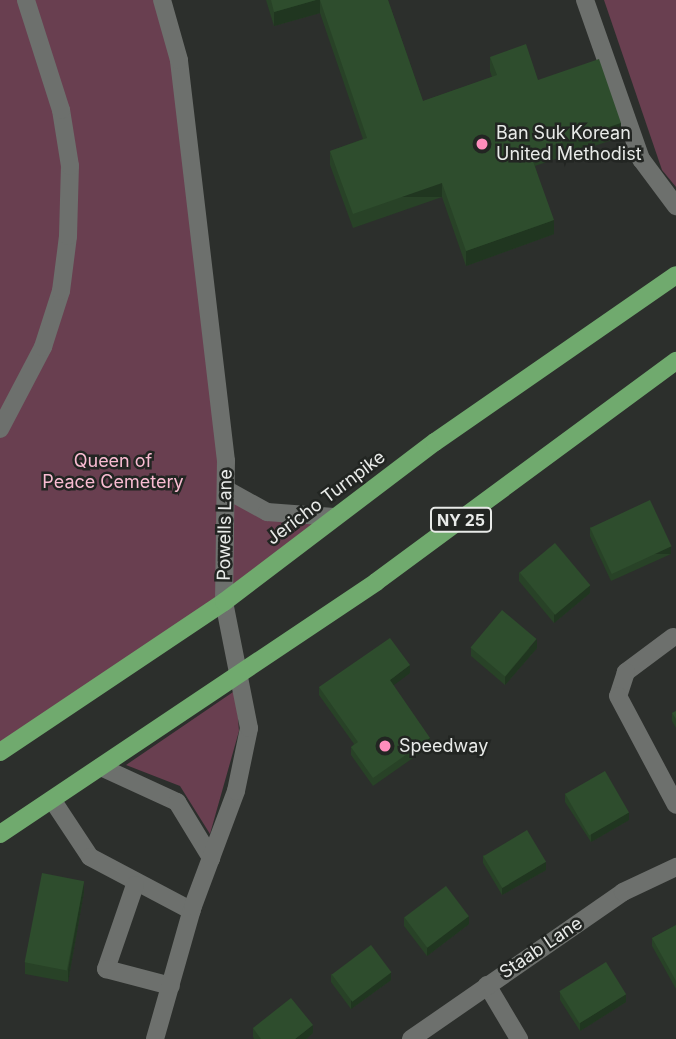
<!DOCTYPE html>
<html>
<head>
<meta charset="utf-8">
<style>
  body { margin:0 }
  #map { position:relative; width:676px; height:1039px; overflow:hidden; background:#2c2f2c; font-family:Inter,sans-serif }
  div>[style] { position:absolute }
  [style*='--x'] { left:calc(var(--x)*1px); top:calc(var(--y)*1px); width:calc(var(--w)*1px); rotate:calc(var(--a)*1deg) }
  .green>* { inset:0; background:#693f50 }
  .minor>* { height:18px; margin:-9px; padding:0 9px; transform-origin:9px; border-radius:9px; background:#6d706d }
  .major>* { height:18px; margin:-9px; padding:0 9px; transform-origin:9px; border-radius:9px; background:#70aa6e }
  .wall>* { inset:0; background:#284227 }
  .shaded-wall>* { inset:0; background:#203620; transform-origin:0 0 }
  .building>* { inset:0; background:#2e4d2d; transform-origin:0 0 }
  .dots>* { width:19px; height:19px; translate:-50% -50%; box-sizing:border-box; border:4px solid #222522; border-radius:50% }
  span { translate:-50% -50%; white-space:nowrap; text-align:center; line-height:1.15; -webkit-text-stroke:5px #222522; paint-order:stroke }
  .shield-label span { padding:2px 5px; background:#222522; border:2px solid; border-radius:5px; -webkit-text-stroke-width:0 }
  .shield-label { font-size:16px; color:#e8eae8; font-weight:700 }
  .poi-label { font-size:18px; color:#e8eae8 }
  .left { translate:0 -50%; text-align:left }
  .park-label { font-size:18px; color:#f9bcd2 }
  .street-label { font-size:18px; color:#e8eae8 }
</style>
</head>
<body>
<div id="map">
  <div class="green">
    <i style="clip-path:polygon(0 0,162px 0,179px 60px,226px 461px,224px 602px,0 752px)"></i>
    <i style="clip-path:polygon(604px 0,676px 0,676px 187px,662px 170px)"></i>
    <i style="clip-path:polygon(233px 498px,324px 519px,229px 591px)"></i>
    <i style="clip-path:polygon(236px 690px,239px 731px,210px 834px,180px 786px,126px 765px)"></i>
  </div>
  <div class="minor">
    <i style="--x:585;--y:0;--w:169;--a:70.6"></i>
    <i style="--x:641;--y:159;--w:59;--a:53.3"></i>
    <i style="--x:0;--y:429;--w:93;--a:-62.3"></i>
    <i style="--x:43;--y:347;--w:59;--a:-72.2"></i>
    <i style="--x:61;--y:291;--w:55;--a:-82.7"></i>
    <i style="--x:68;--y:236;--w:70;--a:-88.4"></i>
    <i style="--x:70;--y:166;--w:57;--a:-99.1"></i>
    <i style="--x:61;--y:110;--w:115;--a:-107.7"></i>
    <i style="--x:227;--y:490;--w:46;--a:28.8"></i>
    <i style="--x:267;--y:512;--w:67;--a:4.3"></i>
    <i style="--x:673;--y:637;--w:59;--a:143.3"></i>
    <i style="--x:626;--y:672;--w:25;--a:108"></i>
    <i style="--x:618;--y:696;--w:123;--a:62"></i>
    <i style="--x:101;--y:767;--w:84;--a:24.7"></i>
    <i style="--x:177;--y:802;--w:66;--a:58.7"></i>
    <i style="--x:53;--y:801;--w:67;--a:56.5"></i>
    <i style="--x:90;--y:857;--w:115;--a:27.9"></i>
    <i style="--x:135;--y:885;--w:89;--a:109"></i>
    <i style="--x:106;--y:969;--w:67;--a:14.7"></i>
    <i style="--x:487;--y:985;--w:63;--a:59.3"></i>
    <i style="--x:155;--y:1039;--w:138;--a:-74.1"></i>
    <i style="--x:193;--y:906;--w:123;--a:-69.5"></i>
    <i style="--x:236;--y:791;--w:64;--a:-78.3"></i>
    <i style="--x:249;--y:728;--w:128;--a:-101.2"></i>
    <i style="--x:224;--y:602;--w:141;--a:-89.2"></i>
    <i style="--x:226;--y:461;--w:404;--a:-96.7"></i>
    <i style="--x:179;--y:60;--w:62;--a:-105.8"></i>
    <i style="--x:411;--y:1039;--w:258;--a:-34.7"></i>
    <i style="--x:623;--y:892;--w:59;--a:-25.3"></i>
  </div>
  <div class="major">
    <i style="--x:0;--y:752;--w:270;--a:-33.8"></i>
    <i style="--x:224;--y:602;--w:265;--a:-37.2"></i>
    <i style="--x:435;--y:442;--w:293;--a:-34.7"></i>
    <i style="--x:0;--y:834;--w:453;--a:-33.8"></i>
    <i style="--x:376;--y:582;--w:373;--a:-36.4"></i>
  </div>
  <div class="wall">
    <i style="clip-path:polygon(266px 0,388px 0,423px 101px,492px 77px,490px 71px,490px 57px,538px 80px,621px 137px,535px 166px,554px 234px,466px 266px,442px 197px,353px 228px,330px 165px,330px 151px,363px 139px,320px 13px,274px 26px)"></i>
    <i style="clip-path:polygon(590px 527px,671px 554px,611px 581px,590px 536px)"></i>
    <i style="clip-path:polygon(519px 572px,590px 593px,554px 623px,519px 581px)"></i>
    <i style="clip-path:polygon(471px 648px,537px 648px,505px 685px,471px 656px)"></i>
    <i style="clip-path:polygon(410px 673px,393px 685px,430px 746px,373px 786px,351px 755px,351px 747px,354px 744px,319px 695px,319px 687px)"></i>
    <i style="clip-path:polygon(676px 711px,676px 728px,672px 721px,672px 713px)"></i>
    <i style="clip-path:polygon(565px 793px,629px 820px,591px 842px,565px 802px)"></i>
    <i style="clip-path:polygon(483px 855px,546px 870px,502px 895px,483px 863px)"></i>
    <i style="clip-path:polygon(84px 892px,68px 982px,25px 974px,25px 962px)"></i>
    <i style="clip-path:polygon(404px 917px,469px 924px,427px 956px,404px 926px)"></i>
    <i style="clip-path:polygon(676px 925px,676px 989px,652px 946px,652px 938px)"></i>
    <i style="clip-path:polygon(331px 974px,391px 980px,351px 1009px,331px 982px)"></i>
    <i style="clip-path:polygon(560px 992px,626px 1002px,580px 1031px,560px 1000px)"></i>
    <i style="clip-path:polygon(253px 1028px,313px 1033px,306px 1039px,254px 1039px,253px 1037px)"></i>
  </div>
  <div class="shaded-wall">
    <i style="clip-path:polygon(316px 0,320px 0,320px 13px,274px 26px,274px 12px)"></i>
    <i style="left:621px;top:123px;width:14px;height:96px;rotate:90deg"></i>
    <i style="left:442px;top:183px;width:14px;height:94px;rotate:90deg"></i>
    <i style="clip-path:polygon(554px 220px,554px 234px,466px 266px,466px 251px)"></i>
    <i style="left:671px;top:546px;width:8px;height:66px;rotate:90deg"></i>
    <i style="clip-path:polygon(590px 585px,590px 593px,554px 623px,554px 615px)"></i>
    <i style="clip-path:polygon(537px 639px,537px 648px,505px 685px,505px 677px)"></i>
    <i style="clip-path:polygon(410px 665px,410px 673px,390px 688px,390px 680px)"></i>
    <i style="left:430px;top:738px;width:8px;height:70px;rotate:90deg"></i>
    <i style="clip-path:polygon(629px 812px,629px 820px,591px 842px,591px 834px)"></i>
    <i style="clip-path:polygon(546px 862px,546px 870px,502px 895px,502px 887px)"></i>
    <i style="clip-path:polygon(84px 881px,84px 892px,68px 982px,68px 970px)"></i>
    <i style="clip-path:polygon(469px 916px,469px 924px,427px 956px,427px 947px)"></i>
    <i style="clip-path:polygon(391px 972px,391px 980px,351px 1009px,351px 1000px)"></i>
    <i style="clip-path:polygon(626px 994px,626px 1002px,580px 1031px,580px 1023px)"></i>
    <i style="clip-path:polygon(313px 1025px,313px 1033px,306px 1039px,295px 1039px)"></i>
  </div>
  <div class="building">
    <i style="clip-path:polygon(271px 0,316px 0,274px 12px)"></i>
    <i style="clip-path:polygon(320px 0,388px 0,423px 101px,497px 75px,490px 57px,526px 44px,538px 80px,599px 59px,621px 123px,530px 153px,554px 220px,466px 251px,442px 183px,353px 214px,330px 151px,367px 138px)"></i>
    <i style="left:650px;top:500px;width:51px;height:66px;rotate:65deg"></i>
    <i style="left:555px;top:543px;width:55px;height:46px;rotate:50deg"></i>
    <i style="left:502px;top:610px;width:45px;height:49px;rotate:40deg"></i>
    <i style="clip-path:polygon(390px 638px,410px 665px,390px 680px,430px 738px,373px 778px,351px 747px,358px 742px,319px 687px)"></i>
    <i style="clip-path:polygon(676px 711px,676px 719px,672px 713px)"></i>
    <i style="left:605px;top:771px;width:48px;height:46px;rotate:60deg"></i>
    <i style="left:527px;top:830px;width:37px;height:51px;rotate:59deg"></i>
    <i style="left:42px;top:873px;width:43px;height:91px;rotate:11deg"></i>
    <i style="left:446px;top:886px;width:38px;height:52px;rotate:53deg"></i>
    <i style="clip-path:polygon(676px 925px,676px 981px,652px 938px)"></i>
    <i style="left:371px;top:945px;width:34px;height:49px;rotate:53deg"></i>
    <i style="left:606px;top:962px;width:38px;height:55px;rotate:58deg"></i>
    <i style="clip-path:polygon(291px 998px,313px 1025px,295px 1039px,261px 1039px,253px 1028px)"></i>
  </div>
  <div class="dots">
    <i style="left:482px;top:144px;background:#fe8ebc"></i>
    <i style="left:385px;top:746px;background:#fe8ebc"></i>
  </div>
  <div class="shield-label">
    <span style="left:461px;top:520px">NY 25</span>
  </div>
  <div class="poi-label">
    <span class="left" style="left:496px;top:144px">Ban Suk Korean<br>United Methodist</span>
    <span class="left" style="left:399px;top:746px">Speedway</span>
  </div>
  <div class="park-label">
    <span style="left:113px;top:472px">Queen of<br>Peace Cemetery</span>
  </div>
  <div class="street-label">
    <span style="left:326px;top:498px;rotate:-37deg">Jericho Turnpike</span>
    <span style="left:225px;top:525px;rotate:-89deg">Powells Lane</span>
    <span style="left:541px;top:948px;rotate:-34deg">Staab Lane</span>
  </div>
</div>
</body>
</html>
